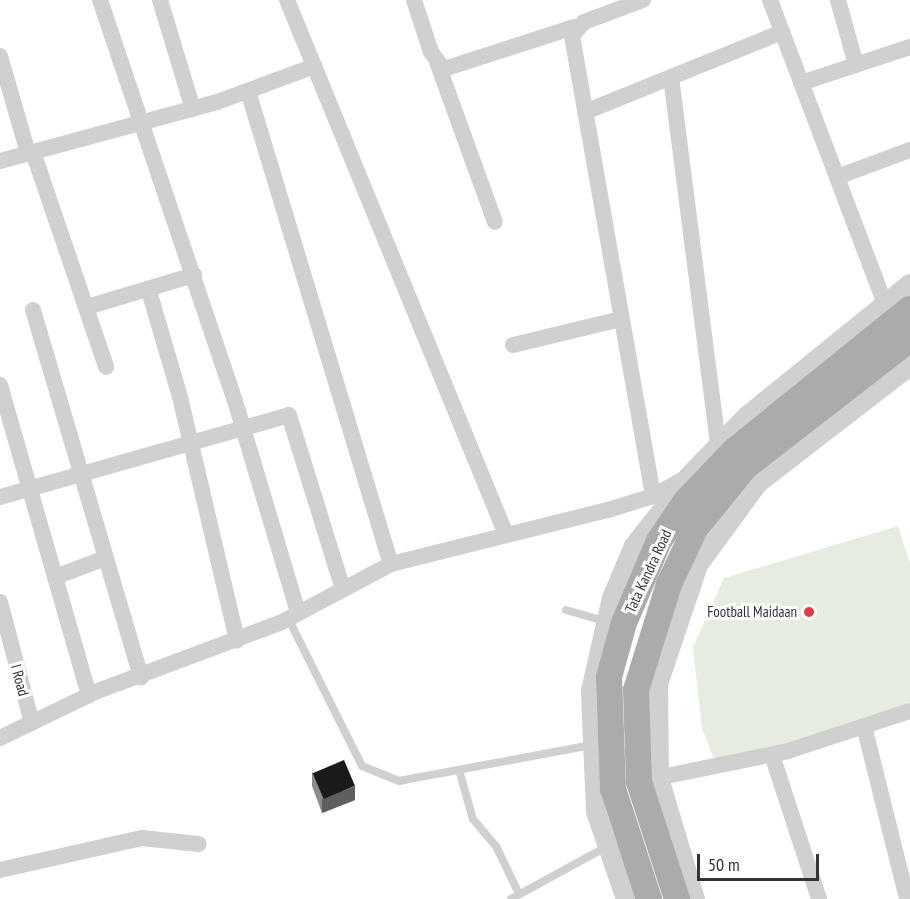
<!DOCTYPE html>
<html>
<head>
<meta charset="utf-8">
<style>
  body { margin:0 }
  #map { position:relative; width:910px; height:899px; overflow:hidden; background:#fff; font-family:"PT Sans Narrow",sans-serif }
  div>[style] { position:absolute }
  [style*='--x'] { left:calc(var(--x)*1px); top:calc(var(--y)*1px); width:calc(var(--w)*1px); rotate:calc(var(--a)*1deg) }
  .green>* { inset:0; background:#e6ecdf }
  .service>* { height:8px; margin:-4px; padding:0 4px; transform-origin:4px; border-radius:4px; background:#d0d0d0 }
  .minor>* { height:16px; margin:-8px; padding:0 8px; transform-origin:8px; border-radius:8px; background:#d0d0d0 }
  .tertiary>* { height:20px; margin:-10px; padding:0 10px; transform-origin:10px; border-radius:10px; background:#d0d0d0 }
  .primary>* { height:26px; margin:-13px; padding:0 13px; transform-origin:13px; border-radius:13px; background:#ababab }
  .wall>* { inset:0; background:#8c8c8c }
  .shaded-wall>* { inset:0; background:#5f5f5f }
  .building>* { inset:0; background:#1a1a1a; transform-origin:0 0 }
  .dots>* { width:16px; height:16px; translate:-50% -50%; box-sizing:border-box; border:3px solid #fff; border-radius:50% }
  span { translate:-50% -50%; white-space:nowrap; text-align:center; line-height:1.15; -webkit-text-stroke:6px #fff; paint-order:stroke }
  .street-label { font-size:15px; color:#333 }
  .poi-label { font-size:15px; color:#333 }
  .right { translate:-100% -50%; text-align:right }
  .scale { position:absolute; left:697px; top:854px; width:122px; height:27px; box-sizing:border-box; border:3px solid #333; border-top:0; padding-left:8px; font-size:18px; line-height:21px; white-space:nowrap; color:#333; -webkit-text-stroke:4px #fff; paint-order:stroke }
</style>
</head>
<body>
<div id="map">
  <div class="green">
    <i style="clip-path:polygon(898px 526px,910px 563px,910px 711px,717px 766px,702px 729px,693px 647px,724px 578px)"></i>
  </div>
  <div class="service">
    <i style="--x:566;--y:610;--w:44;--a:15.9"></i>
    <i style="--x:288;--y:618;--w:165;--a:63.4"></i>
    <i style="--x:362;--y:766;--w:40;--a:22"></i>
    <i style="--x:399;--y:781;--w:196;--a:-10.6"></i>
    <i style="--x:459;--y:770;--w:51;--a:74.1"></i>
    <i style="--x:473;--y:819;--w:35;--a:50"></i>
    <i style="--x:496;--y:846;--w:53;--a:64.4"></i>
    <i style="--x:511;--y:899;--w:111;--a:-28.7"></i>
  </div>
  <div class="minor">
    <i style="--x:100;--y:0;--w:423;--a:71.4"></i>
    <i style="--x:235;--y:401;--w:221;--a:73.4"></i>
    <i style="--x:160;--y:0;--w:114;--a:73.2"></i>
    <i style="--x:287;--y:0;--w:575;--a:67.72"></i>
    <i style="--x:414;--y:0;--w:55;--a:71.9"></i>
    <i style="--x:431;--y:52;--w:21;--a:53"></i>
    <i style="--x:444;--y:69;--w:137;--a:-17.9"></i>
    <i style="--x:643;--y:0;--w:63;--a:159.6"></i>
    <i style="--x:584;--y:22;--w:18;--a:131"></i>
    <i style="--x:572;--y:36;--w:467;--a:80"></i>
    <i style="--x:770;--y:0;--w:335;--a:69.3"></i>
    <i style="--x:838;--y:0;--w:67;--a:74.5"></i>
    <i style="--x:0;--y:56;--w:101;--a:73.9"></i>
    <i style="--x:437;--y:62;--w:170;--a:70.1"></i>
    <i style="--x:671;--y:77;--w:371;--a:82.7"></i>
    <i style="--x:801;--y:83;--w:115;--a:-18.3"></i>
    <i style="--x:248;--y:91;--w:494;--a:73.2"></i>
    <i style="--x:585;--y:112;--w:213;--a:-22.1"></i>
    <i style="--x:33;--y:152;--w:227;--a:71.2"></i>
    <i style="--x:0;--y:161;--w:225;--a:-15.2"></i>
    <i style="--x:217;--y:102;--w:104;--a:-20.2"></i>
    <i style="--x:837;--y:177;--w:78;--a:-20.3"></i>
    <i style="--x:149;--y:291;--w:110;--a:73.7"></i>
    <i style="--x:180;--y:397;--w:250;--a:76.8"></i>
    <i style="--x:87;--y:307;--w:112;--a:-16.7"></i>
    <i style="--x:33;--y:310;--w:383;--a:73.6"></i>
    <i style="--x:513;--y:345;--w:111;--a:-13.5"></i>
    <i style="--x:0;--y:385;--w:323;--a:74"></i>
    <i style="--x:0;--y:497;--w:300;--a:-15.8"></i>
    <i style="--x:289;--y:415;--w:182;--a:72.8"></i>
    <i style="--x:55;--y:577;--w:51;--a:-20.6"></i>
    <i style="--x:0;--y:602;--w:125;--a:75.2"></i>
    <i style="--x:864;--y:726;--w:178;--a:76"></i>
    <i style="--x:0;--y:738;--w:106;--a:-25.8"></i>
    <i style="--x:95;--y:692;--w:197;--a:-20.5"></i>
    <i style="--x:280;--y:623;--w:126;--a:-28"></i>
    <i style="--x:391;--y:564;--w:224;--a:-14"></i>
    <i style="--x:608;--y:510;--w:47;--a:-17.3"></i>
    <i style="--x:653;--y:496;--w:37;--a:-29"></i>
    <i style="--x:772;--y:755;--w:151;--a:71.9"></i>
    <i style="--x:647;--y:780;--w:144;--a:-11.6"></i>
    <i style="--x:788;--y:751;--w:128;--a:-18.2"></i>
    <i style="--x:0;--y:870;--w:146;--a:-12.7"></i>
    <i style="--x:142;--y:838;--w:57;--a:6"></i>
  </div>
  <div class="tertiary">
    <i style="--x:626;--y:899;--w:92;--a:-109"></i>
    <i style="--x:596;--y:812;--w:121;--a:-92.4"></i>
    <i style="--x:591;--y:691;--w:95;--a:-77.3"></i>
    <i style="--x:612;--y:598;--w:56;--a:-67.1"></i>
    <i style="--x:634;--y:546;--w:89;--a:-51.8"></i>
    <i style="--x:689;--y:476;--w:83;--a:-46"></i>
    <i style="--x:747;--y:416;--w:210;--a:-39"></i>
    <i style="--x:695;--y:899;--w:126;--a:-106.6"></i>
    <i style="--x:659;--y:778;--w:94;--a:-90.6"></i>
    <i style="--x:658;--y:684;--w:126;--a:-71.4"></i>
    <i style="--x:698;--y:565;--w:102;--a:-53.8"></i>
    <i style="--x:758;--y:483;--w:192;--a:-37.6"></i>
  </div>
  <div class="primary">
    <i style="--x:649;--y:899;--w:116;--a:-108.1"></i>
    <i style="--x:613;--y:789;--w:112;--a:-92"></i>
    <i style="--x:609;--y:677;--w:56;--a:-74.5"></i>
    <i style="--x:624;--y:623;--w:89;--a:-66.9"></i>
    <i style="--x:659;--y:541;--w:48;--a:-56"></i>
    <i style="--x:686;--y:501;--w:71;--a:-46.1"></i>
    <i style="--x:735;--y:450;--w:225;--a:-38.9"></i>
    <i style="--x:677;--y:899;--w:123;--a:-108"></i>
    <i style="--x:639;--y:782;--w:92;--a:-91.9"></i>
    <i style="--x:636;--y:690;--w:111;--a:-72.7"></i>
    <i style="--x:669;--y:584;--w:61;--a:-64.7"></i>
    <i style="--x:695;--y:529;--w:80;--a:-51.1"></i>
    <i style="--x:745;--y:467;--w:209;--a:-37.8"></i>
  </div>
  <div class="wall">
    <i style="clip-path:polygon(312px 772px,355px 800px,322px 813px,312px 786px)"></i>
  </div>
  <div class="shaded-wall">
    <i style="clip-path:polygon(355px 786px,355px 800px,322px 813px,322px 799px)"></i>
  </div>
  <div class="building">
    <i style="left:344px;top:760px;width:28px;height:34px;rotate:67deg"></i>
  </div>
  <div class="dots">
    <i style="left:809px;top:612px;background:#e63946"></i>
  </div>
  <div class="street-label">
    <span style="left:648px;top:571px;rotate:-65deg">Tata Kandra Road</span>
    <span style="left:20px;top:680px;rotate:75deg">I Road</span>
  </div>
  <div class="poi-label">
    <span class="right" style="left:797px;top:612px">Football Maidaan</span>
  </div>
  <div class="scale">50 m</div>
</div>
</body>
</html>
